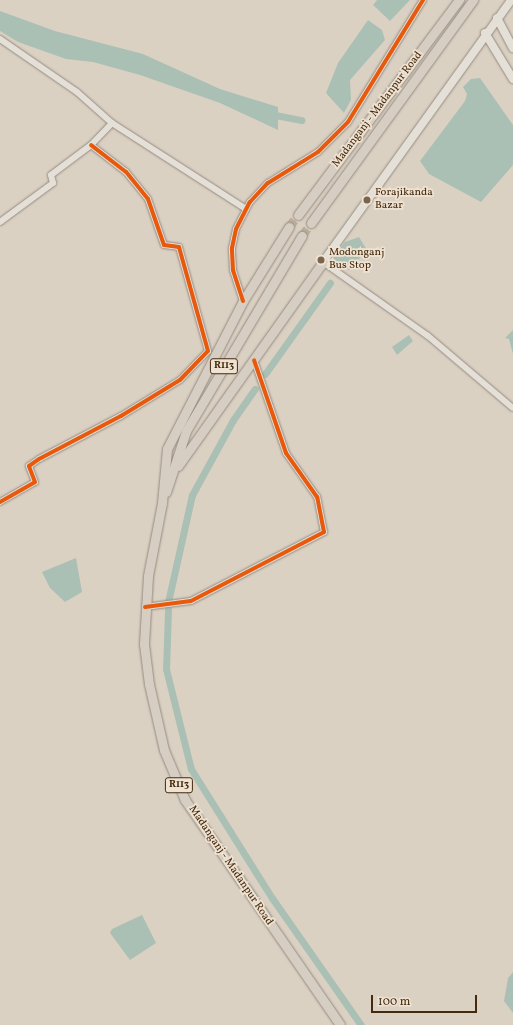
<!DOCTYPE html>
<html>
<head>
<meta charset="utf-8">
<style>
  body { margin:0 }
  #map { position:relative; width:513px; height:1025px; overflow:hidden; background:#dbd1c3; font-family:Vollkorn,serif }
  div>[style] { position:absolute }
  [style*='--x'] { left:calc(var(--x)*1px); top:calc(var(--y)*1px); width:calc(var(--w)*1px); rotate:calc(var(--a)*1deg) }
  .water>* { inset:0; background:#abc0b4 }
  .canal>* { height:7px; margin:-3.5px; padding:0 3.5px; transform-origin:3.5px; border-radius:3.5px; background:#abc0b4 }
  .primary-tunnel>* { height:9px; margin-top:-4.5px; transform-origin:0; background:repeating-linear-gradient(90deg,#bdaf9e 0 9px,transparent 0 13.5px) }
  .roads { filter:drop-shadow(0 0 1px #958b80) drop-shadow(0 0 1px #958b80) }
  .street>* { height:6px; margin:-3px; padding:0 3px; transform-origin:3px; border-radius:3px; background:#e4dfd7 }
  .secondary>* { height:8px; margin:-4px; padding:0 4px; transform-origin:4px; border-radius:4px; background:#e4dfd7 }
  .primary>* { height:9px; margin:-4.5px; padding:0 4.5px; transform-origin:4.5px; border-radius:4.5px; background:#d7cec3 }
  .cycleway>* { height:4px; margin:-2px; padding:0 2px; transform-origin:2px; border-radius:2px; background:#e8590c }
  .dots>* { width:11px; height:11px; translate:-50% -50%; box-sizing:border-box; border:2px solid #eee2d2; border-radius:50% }
  span { translate:-50% -50%; white-space:nowrap; text-align:center; line-height:1.15; -webkit-text-stroke:3.5px #eee2d2; paint-order:stroke }
  .shield-label span { padding:1px 3px; background:#eee2d2; border:1px solid; border-radius:3px; -webkit-text-stroke-width:0 }
  .shield-label { font-size:10px; color:#45290c; font-weight:700 }
  .street-label { font-size:11px; color:#45290c }
  .poi-label { font-size:11px; color:#45290c }
  .left { translate:0 -50%; text-align:left }
  .scale { position:absolute; left:371px; top:995px; width:106px; height:18px; box-sizing:border-box; border:2px solid #45290c; border-top:0; padding-left:5px; font-size:12px; line-height:14px; white-space:nowrap; color:#45290c; -webkit-text-stroke:3px #eee2d2; paint-order:stroke }
</style>
</head>
<body>
<div id="map">
  <div class="water">
    <i style="clip-path:polygon(377px 0,410px 0,390px 21px,373px 5px)"></i>
    <i style="clip-path:polygon(0 11px,55px 31px,143px 54px,220px 89px,278px 107px,278px 130px,220px 103px,140px 75px,93px 62px,66px 59px,18px 42px,0 31px)"></i>
    <i style="clip-path:polygon(368px 20px,382px 30px,385px 40px,350px 80px,351px 100px,344px 113px,326px 93px,338px 63px)"></i>
    <i style="clip-path:polygon(480px 78px,513px 125px,513px 165px,481px 202px,429px 174px,420px 161px,465px 101px,467px 94px,463px 87px,471px 79px)"></i>
    <i style="clip-path:polygon(359px 237px,367px 250px,349px 270px,344px 268px,333px 258px,345px 242px)"></i>
    <i style="clip-path:polygon(513px 330px,513px 354px,509px 339px,505px 338px)"></i>
    <i style="clip-path:polygon(409px 335px,413px 341px,397px 355px,392px 347px)"></i>
    <i style="clip-path:polygon(76px 558px,82px 592px,65px 602px,50px 588px,42px 572px)"></i>
    <i style="clip-path:polygon(142px 915px,156px 943px,130px 960px,110px 933px,112px 929px)"></i>
    <i style="clip-path:polygon(513px 972px,513px 1013px,504px 1001px,508px 978px)"></i>
  </div>
  <div class="canal">
    <i style="--x:270;--y:114;--w:32;--a:11"></i>
    <i style="--x:265;--y:374;--w:112;--a:-54.5"></i>
    <i style="--x:168;--y:602;--w:110;--a:-77.4"></i>
    <i style="--x:192;--y:495;--w:85;--a:-61.3"></i>
    <i style="--x:233;--y:420;--w:38;--a:-55"></i>
    <i style="--x:168;--y:610;--w:59;--a:91.9"></i>
    <i style="--x:166;--y:669;--w:103;--a:76"></i>
    <i style="--x:191;--y:769;--w:152;--a:57.9"></i>
    <i style="--x:272;--y:898;--w:155;--a:55"></i>
  </div>
  <div class="primary-tunnel">
    <i style="--x:289;--y:227;--w:15;--a:-53"></i>
    <i style="--x:302;--y:236;--w:16;--a:-55"></i>
  </div>
  <div class="roads">
    <div class="street">
      <i style="--x:0;--y:39;--w:93;--a:34.5"></i>
      <i style="--x:77;--y:92;--w:47;--a:41.5"></i>
      <i style="--x:112;--y:123;--w:159;--a:32.7"></i>
      <i style="--x:0;--y:222;--w:66;--a:-36.3"></i>
      <i style="--x:53;--y:183;--w:8;--a:-104"></i>
      <i style="--x:51;--y:175;--w:50;--a:-36.9"></i>
      <i style="--x:91;--y:145;--w:30;--a:-46"></i>
      <i style="--x:323;--y:262;--w:128;--a:35.2"></i>
      <i style="--x:428;--y:336;--w:111;--a:40.3"></i>
      <i style="--x:243;--y:301;--w:33;--a:-108"></i>
      <i style="--x:233;--y:270;--w:22;--a:-93"></i>
      <i style="--x:232;--y:248;--w:19;--a:-78"></i>
      <i style="--x:236;--y:229;--w:30;--a:-63"></i>
      <i style="--x:250;--y:202;--w:26;--a:-47"></i>
      <i style="--x:268;--y:183;--w:59;--a:-31.8"></i>
      <i style="--x:318;--y:152;--w:42;--a:-45"></i>
      <i style="--x:348;--y:122;--w:143;--a:-58.4"></i>
      <i style="--x:0;--y:502;--w:40;--a:-29.7"></i>
      <i style="--x:35;--y:482;--w:17;--a:-111"></i>
      <i style="--x:29;--y:466;--w:12;--a:-35"></i>
      <i style="--x:39;--y:459;--w:93;--a:-27.7"></i>
      <i style="--x:121;--y:416;--w:69;--a:-31.4"></i>
      <i style="--x:180;--y:380;--w:40;--a:-46"></i>
      <i style="--x:208;--y:351;--w:108;--a:-105.6"></i>
      <i style="--x:179;--y:247;--w:15;--a:-172"></i>
      <i style="--x:164;--y:245;--w:49;--a:-109.2"></i>
      <i style="--x:148;--y:199;--w:35;--a:-129"></i>
      <i style="--x:126;--y:172;--w:44;--a:-142.4"></i>
      <i style="--x:145;--y:607;--w:46;--a:-7.4"></i>
      <i style="--x:191;--y:601;--w:150;--a:-27.4"></i>
      <i style="--x:324;--y:532;--w:36;--a:-101"></i>
      <i style="--x:317;--y:497;--w:54;--a:-125.2"></i>
      <i style="--x:286;--y:453;--w:98;--a:-109"></i>
    </div>
    <div class="secondary">
      <i style="--x:497;--y:18;--w:34;--a:62"></i>
      <i style="--x:485;--y:33;--w:54;--a:58.7"></i>
      <i style="--x:323;--y:262;--w:322;--a:-54.3"></i>
    </div>
    <div class="primary">
      <i style="--x:298;--y:215;--w:269;--a:-53.2"></i>
      <i style="--x:311;--y:223;--w:276;--a:-54"></i>
      <i style="--x:289;--y:227;--w:87;--a:121.9"></i>
      <i style="--x:243;--y:301;--w:166;--a:117.2"></i>
      <i style="--x:167;--y:449;--w:54;--a:95.3"></i>
      <i style="--x:162;--y:503;--w:74;--a:100.9"></i>
      <i style="--x:148;--y:576;--w:68;--a:93.4"></i>
      <i style="--x:144;--y:644;--w:40;--a:82.9"></i>
      <i style="--x:149;--y:684;--w:68;--a:77.2"></i>
      <i style="--x:164;--y:750;--w:54;--a:67.2"></i>
      <i style="--x:185;--y:800;--w:273;--a:55.4"></i>
      <i style="--x:178;--y:466;--w:250;--a:-54.6"></i>
      <i style="--x:166;--y:492;--w:64;--a:-71.8"></i>
      <i style="--x:186;--y:431;--w:227;--a:-59.3"></i>
    </div>
  </div>
  <div class="cycleway">
    <i style="--x:243;--y:301;--w:33;--a:-108"></i>
    <i style="--x:233;--y:270;--w:22;--a:-93"></i>
    <i style="--x:232;--y:248;--w:19;--a:-78"></i>
    <i style="--x:236;--y:229;--w:30;--a:-63"></i>
    <i style="--x:250;--y:202;--w:26;--a:-47"></i>
    <i style="--x:268;--y:183;--w:59;--a:-31.8"></i>
    <i style="--x:318;--y:152;--w:42;--a:-45"></i>
    <i style="--x:348;--y:122;--w:143;--a:-58.4"></i>
    <i style="--x:0;--y:502;--w:40;--a:-29.7"></i>
    <i style="--x:35;--y:482;--w:17;--a:-111"></i>
    <i style="--x:29;--y:466;--w:12;--a:-35"></i>
    <i style="--x:39;--y:459;--w:93;--a:-27.7"></i>
    <i style="--x:121;--y:416;--w:69;--a:-31.4"></i>
    <i style="--x:180;--y:380;--w:40;--a:-46"></i>
    <i style="--x:208;--y:351;--w:108;--a:-105.6"></i>
    <i style="--x:179;--y:247;--w:15;--a:-172"></i>
    <i style="--x:164;--y:245;--w:49;--a:-109.2"></i>
    <i style="--x:148;--y:199;--w:35;--a:-129"></i>
    <i style="--x:126;--y:172;--w:44;--a:-142.4"></i>
    <i style="--x:145;--y:607;--w:46;--a:-7.4"></i>
    <i style="--x:191;--y:601;--w:150;--a:-27.4"></i>
    <i style="--x:324;--y:532;--w:36;--a:-101"></i>
    <i style="--x:317;--y:497;--w:54;--a:-125.2"></i>
    <i style="--x:286;--y:453;--w:98;--a:-109"></i>
  </div>
  <div class="dots">
    <i style="left:367px;top:200px;background:#7a644c"></i>
    <i style="left:321px;top:260px;background:#7a644c"></i>
  </div>
  <div class="shield-label">
    <span style="left:224px;top:366px">R113</span>
    <span style="left:179px;top:785px">R113</span>
  </div>
  <div class="street-label">
    <span style="left:378px;top:110px;rotate:-53deg">Madanganj - Madanpur Road</span>
    <span style="left:230px;top:866px;rotate:56deg">Madanganj - Madanpur Road</span>
  </div>
  <div class="poi-label">
    <span class="left" style="left:375px;top:200px">Forajikanda<br>Bazar</span>
    <span class="left" style="left:329px;top:260px">Modonganj<br>Bus Stop</span>
  </div>
  <div class="scale">100 m</div>
</div>
</body>
</html>
